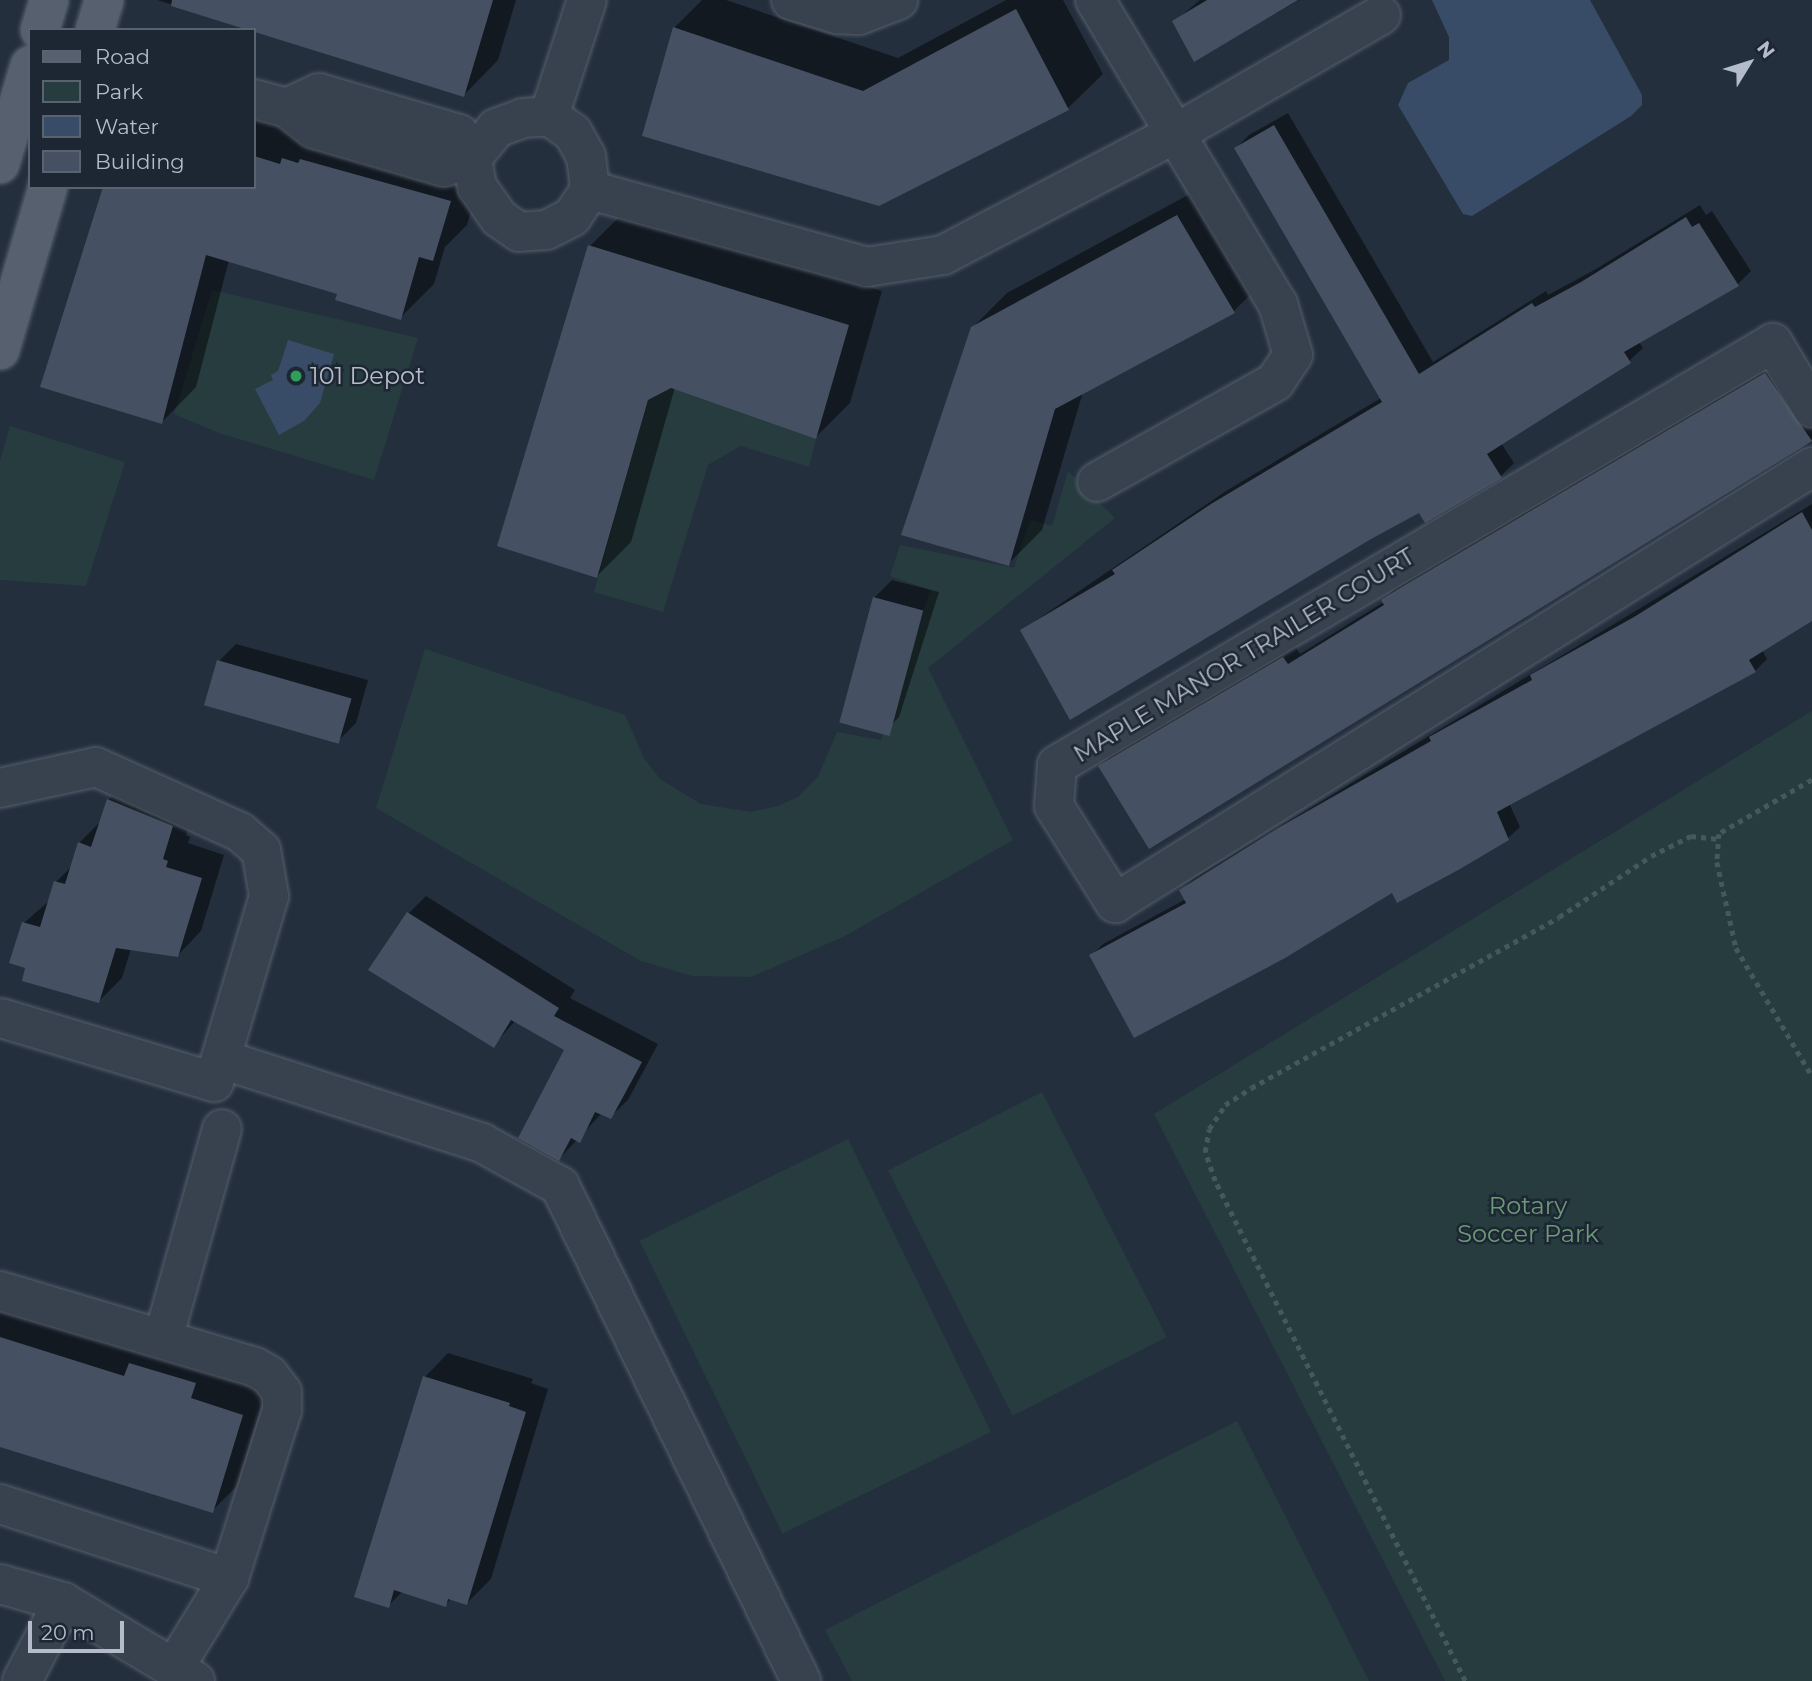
<!DOCTYPE html>
<html>
<head>
<meta charset="utf-8">
<style>
  body { margin:0 }
  #map { position:relative; width:1812px; height:1681px; overflow:hidden; background:#242f3e; font-family:Montserrat,sans-serif }
  div>[style] { position:absolute }
  [style*='--x'] { left:calc(var(--x)*1px); top:calc(var(--y)*1px); width:calc(var(--w)*1px); rotate:calc(var(--a)*1deg) }
  .green>* { inset:0; background:#263c3f; transform-origin:0 0 }
  .water>* { inset:0; background:#394c67 }
  .shadow>* { inset:0; background:#0007 }
  .building>* { inset:0; background:#455162; transform-origin:0 0 }
  .path>* { height:4.5px; margin-top:-2.25px; transform-origin:0; background:repeating-linear-gradient(90deg,#44595c 0 5px,transparent 0 10px) }
  .roads { filter:drop-shadow(0 0 2px #565f6c) drop-shadow(0 0 2px #565f6c) }
  .minor>* { height:38px; margin:-19px; padding:0 19px; transform-origin:19px; border-radius:19px; background:#38414e }
  .major>* { height:38px; margin:-19px; padding:0 19px; transform-origin:19px; border-radius:19px; background:#56606e }
  .dots>* { width:19px; height:19px; translate:-50% -50%; box-sizing:border-box; border:4px solid #1d2633; border-radius:50% }
  span { translate:-50% -50%; white-space:nowrap; text-align:center; line-height:1.15; -webkit-text-stroke:5px #1d2633; paint-order:stroke }
  .poi-label { font-size:24px; color:#b4bcc9 }
  .left { translate:0 -50%; text-align:left }
  .street-label { font-size:24px; color:#b4bcc9 }
  .park-label { font-size:24px; color:#6b9a76 }
  .legend { position:absolute; left:28px; top:28px; width:228px; height:161px; box-sizing:border-box; background:#1d2633; border:2px solid #59626f; margin:0; padding:9px 12px; list-style:none; font-size:21px; color:#b4bcc9 }
  .legend li { display:flex; align-items:center; gap:14px; height:35px }
  .legend b { width:35px; border:2px solid #59626f }
  .north { position:absolute; left:1714px; top:28px; width:70px; height:70px; -webkit-text-stroke:5px #1d2633; paint-order:stroke; rotate:52deg; font-size:19px; font-weight:700; line-height:28px; text-align:center; color:#b4bcc9 }
  .north::after { content:''; display:block; margin:auto; width:24px; height:32px; background:#b4bcc9; clip-path:polygon(50% 0,100% 100%,50% 72%,0 100%) }
  .scale { position:absolute; left:28px; top:1621px; width:96px; height:32px; box-sizing:border-box; border:4px solid #b4bcc9; border-top:0; padding-left:9px; font-size:21px; line-height:24px; white-space:nowrap; color:#b4bcc9; -webkit-text-stroke:5px #1d2633; paint-order:stroke }
</style>
</head>
<body>
<div id="map">
  <div class="green">
    <i style="clip-path:polygon(212px 290px,418px 338px,374px 480px,219px 433px,174px 414px)"></i>
    <i style="clip-path:polygon(671px 388px,816px 439px,809px 467px,741px 446px,708px 465px,663px 612px,594px 592px,648px 400px)"></i>
    <i style="clip-path:polygon(10px 426px,125px 462px,86px 586px,0 580px,0 461px)"></i>
    <i style="clip-path:polygon(1068px 471px,1115px 518px,928px 668px,1013px 840px,843px 937px,751px 977px,692px 976px,641px 961px,376px 808px,425px 649px,625px 715px,644px 758px,660px 779px,701px 804px,751px 812px,778px 806px,798px 797px,818px 777px,837px 732px,881px 740px,930px 590px,890px 576px,900px 545px,1014px 568px,1030px 520px,1052px 526px)"></i>
    <i style="clip-path:polygon(1812px 711px,1812px 1681px,1445px 1681px,1154px 1114px)"></i>
    <i style="left:1042px;top:1092px;width:275px;height:173px;rotate:63deg"></i>
    <i style="left:848px;top:1139px;width:326px;height:232px;rotate:64deg"></i>
    <i style="clip-path:polygon(1237px 1421px,1369px 1681px,852px 1681px,825px 1630px)"></i>
  </div>
  <div class="water">
    <i style="clip-path:polygon(1432px 0,1590px 0,1642px 95px,1642px 105px,1631px 116px,1472px 216px,1463px 214px,1398px 105px,1408px 83px,1449px 60px,1449px 37px)"></i>
    <i style="clip-path:polygon(288px 340px,334px 354px,320px 403px,304px 421px,279px 435px,255px 389px,273px 380px,271px 375px,278px 371px)"></i>
  </div>
  <div class="shadow">
    <i style="clip-path:polygon(157px 0,516px 0,498px 60px,464px 95px)"></i>
    <i style="clip-path:polygon(702px 0,726px 0,898px 58px,1006px 0,1063px 0,1103px 74px,1068px 108px,879px 204px,674px 28px)"></i>
    <i style="clip-path:polygon(1200px 0,1299px 0,1195px 60px,1174px 22px)"></i>
    <i style="clip-path:polygon(254px 104px,484px 167px,467px 225px,445px 247px,434px 284px,400px 318px,339px 293px,229px 260px,196px 387px,162px 422px,104px 187px,254px 187px)"></i>
    <i style="clip-path:polygon(1288px 113px,1433px 362px,1546px 291px,1548px 295px,1596px 269px,1700px 205px,1706px 215px,1712px 211px,1751px 271px,1737px 285px,1639px 342px,1643px 348px,1629px 361px,1501px 443px,1514px 463px,1501px 476px,1419px 510px,1022px 630px,1226px 491px,1381px 398px,1236px 148px,1249px 135px)"></i>
    <i style="clip-path:polygon(1212px 182px,1268px 277px,1234px 311px,1083px 392px,1042px 530px,1008px 564px,972px 328px,1007px 293px)"></i>
    <i style="clip-path:polygon(624px 212px,882px 291px,850px 403px,816px 437px,675px 387px,631px 542px,597px 576px,590px 246px)"></i>
    <i style="clip-path:polygon(1778px 363px,1812px 415px,1812px 439px,1149px 847px,1100px 767px,1111px 755px,1296px 647px,1300px 654px,1384px 602px,1394px 589px)"></i>
    <i style="clip-path:polygon(1812px 504px,1812px 620px,1762px 650px,1767px 659px,1755px 671px,1509px 803px,1520px 827px,1508px 838px,1393px 891px,1092px 955px,1103px 944px,1186px 899px,1181px 890px,1193px 879px)"></i>
    <i style="clip-path:polygon(892px 580px,939px 592px,899px 717px,882px 734px,874px 598px)"></i>
    <i style="clip-path:polygon(236px 644px,368px 680px,356px 723px,338px 741px,219px 661px)"></i>
    <i style="clip-path:polygon(132px 777px,196px 802px,186px 835px,190px 837px,188px 843px,224px 855px,201px 931px,178px 955px,131px 949px,122px 978px,98px 1002px,27px 967px,24px 923px,50px 900px,56px 882px,73px 865px,79px 843px,101px 821px,108px 800px)"></i>
    <i style="clip-path:polygon(426px 896px,575px 990px,570px 998px,658px 1044px,628px 1100px,610px 1117px,602px 1113px,559px 1159px,566px 1049px,516px 1020px,494px 1045px,408px 914px)"></i>
    <i style="clip-path:polygon(0 1306px,266px 1391px,236px 1487px,212px 1511px,0 1445px)"></i>
    <i style="clip-path:polygon(448px 1353px,533px 1379px,531px 1383px,548px 1389px,491px 1579px,467px 1603px,452px 1598px,445px 1605px,403px 1591px,388px 1606px,425px 1377px)"></i>
  </div>
  <div class="building">
    <i style="clip-path:polygon(172px 0,493px 0,464px 97px,171px 6px)"></i>
    <i style="clip-path:polygon(1207px 0,1298px 0,1194px 62px,1172px 21px)"></i>
    <i style="clip-path:polygon(1016px 9px,1069px 110px,879px 206px,642px 136px,673px 27px,863px 91px)"></i>
    <i style="clip-path:polygon(1274px 125px,1419px 374px,1532px 303px,1535px 307px,1581px 282px,1686px 217px,1692px 227px,1699px 223px,1739px 286px,1624px 352px,1631px 363px,1487px 454px,1502px 478px,1425px 523px,1419px 513px,1371px 539px,1070px 720px,1020px 630px,1115px 574px,1112px 570px,1211px 504px,1382px 402px,1234px 148px)"></i>
    <i style="clip-path:polygon(254px 156px,280px 164px,282px 158px,298px 163px,300px 159px,451px 201px,433px 261px,419px 257px,401px 320px,335px 300px,337px 294px,206px 255px,162px 424px,40px 387px,103px 187px,254px 187px)"></i>
    <i style="clip-path:polygon(1177px 215px,1235px 313px,1055px 409px,1009px 566px,901px 535px,971px 327px)"></i>
    <i style="clip-path:polygon(588px 245px,849px 325px,816px 439px,671px 388px,648px 400px,597px 578px,497px 546px)"></i>
    <i style="clip-path:polygon(1765px 373px,1812px 441px,1149px 849px,1098px 766px,1283px 657px,1288px 664px,1384px 605px,1381px 600px,1402px 587px)"></i>
    <i style="clip-path:polygon(1802px 512px,1812px 530px,1812px 621px,1749px 660px,1756px 672px,1497px 812px,1509px 840px,1460px 869px,1397px 903px,1392px 893px,1285px 958px,1134px 1038px,1089px 955px,1186px 903px,1179px 890px,1278px 828px,1431px 741px,1429px 737px,1532px 680px,1530px 675px,1634px 617px)"></i>
    <i style="left:873px;top:597px;width:52px;height:130px;rotate:15deg"></i>
    <i style="left:217px;top:660px;width:140px;height:47px;rotate:16deg"></i>
    <i style="clip-path:polygon(107px 799px,173px 826px,163px 859px,168px 861px,166px 867px,202px 878px,178px 957px,116px 948px,99px 1003px,22px 981px,25px 968px,9px 963px,22px 922px,40px 927px,54px 881px,65px 884px,78px 842px,91px 847px)"></i>
    <i style="clip-path:polygon(407px 912px,559px 1008px,554px 1016px,642px 1062px,611px 1119px,595px 1112px,580px 1143px,571px 1138px,559px 1161px,518px 1138px,564px 1050px,511px 1020px,494px 1048px,368px 970px)"></i>
    <i style="clip-path:polygon(0 1337px,124px 1376px,129px 1363px,196px 1383px,191px 1398px,243px 1415px,213px 1513px,0 1447px)"></i>
    <i style="clip-path:polygon(423px 1376px,510px 1403px,509px 1406px,526px 1412px,467px 1605px,448px 1599px,446px 1607px,394px 1590px,389px 1608px,354px 1597px)"></i>
  </div>
  <div class="path">
    <i style="--x:1812;--y:780;--w:108;--a:149.9"></i>
    <i style="--x:1719;--y:834;--w:28;--a:94"></i>
    <i style="--x:1717;--y:862;--w:88;--a:77.5"></i>
    <i style="--x:1736;--y:948;--w:149;--a:59.3"></i>
    <i style="--x:1465;--y:1681;--w:559;--a:-116.57"></i>
    <i style="--x:1215;--y:1181;--w:31;--a:-109"></i>
    <i style="--x:1205;--y:1152;--w:23;--a:-80"></i>
    <i style="--x:1209;--y:1129;--w:29;--a:-56"></i>
    <i style="--x:1225;--y:1105;--w:31;--a:-33"></i>
    <i style="--x:1251;--y:1088;--w:352;--a:-29"></i>
    <i style="--x:1559;--y:917;--w:110;--a:-33.5"></i>
    <i style="--x:1651;--y:856;--w:45;--a:-26.6"></i>
    <i style="--x:1691;--y:836;--w:28;--a:6"></i>
  </div>
  <div class="roads">
    <div class="minor">
      <i style="--x:791;--y:0;--w:48;--a:16.9"></i>
      <i style="--x:837;--y:14;--w:22;--a:3"></i>
      <i style="--x:859;--y:15;--w:42;--a:-21"></i>
      <i style="--x:1095;--y:0;--w:355;--a:59"></i>
      <i style="--x:1278;--y:304;--w:53;--a:73.6"></i>
      <i style="--x:1293;--y:355;--w:32;--a:124"></i>
      <i style="--x:1275;--y:382;--w:204;--a:150.7"></i>
      <i style="--x:254;--y:99;--w:34;--a:15"></i>
      <i style="--x:287;--y:108;--w:34;--a:38"></i>
      <i style="--x:314;--y:129;--w:135;--a:16.3"></i>
      <i style="--x:444;--y:167;--w:29;--a:-18"></i>
      <i style="--x:472;--y:158;--w:38;--a:-51"></i>
      <i style="--x:496;--y:128;--w:29;--a:-20"></i>
      <i style="--x:523;--y:118;--w:26;--a:-4"></i>
      <i style="--x:549;--y:116;--w:29;--a:35"></i>
      <i style="--x:573;--y:133;--w:26;--a:61"></i>
      <i style="--x:586;--y:156;--w:34;--a:83"></i>
      <i style="--x:590;--y:190;--w:32;--a:124"></i>
      <i style="--x:572;--y:217;--w:29;--a:153"></i>
      <i style="--x:546;--y:230;--w:27;--a:176"></i>
      <i style="--x:519;--y:232;--w:24;--a:-145"></i>
      <i style="--x:499;--y:218;--w:38;--a:-125"></i>
      <i style="--x:477;--y:187;--w:29;--a:-100"></i>
      <i style="--x:472;--y:158;--w:27;--a:-118"></i>
      <i style="--x:459;--y:134;--w:146;--a:-163.7"></i>
      <i style="--x:319;--y:93;--w:35;--a:155"></i>
      <i style="--x:549;--y:116;--w:122;--a:-71.9"></i>
      <i style="--x:590;--y:190;--w:288;--a:15.5"></i>
      <i style="--x:867;--y:267;--w:77;--a:-9"></i>
      <i style="--x:943;--y:255;--w:259;--a:-27.6"></i>
      <i style="--x:1173;--y:135;--w:240;--a:-30"></i>
      <i style="--x:1812;--y:408;--w:76;--a:-121"></i>
      <i style="--x:1773;--y:343;--w:831;--a:149.49"></i>
      <i style="--x:1057;--y:765;--w:41;--a:94.2"></i>
      <i style="--x:1054;--y:806;--w:115;--a:57.8"></i>
      <i style="--x:1115;--y:903;--w:822;--a:-32.03"></i>
      <i style="--x:0;--y:788;--w:98;--a:-12.3"></i>
      <i style="--x:96;--y:767;--w:158;--a:24.3"></i>
      <i style="--x:240;--y:832;--w:28;--a:41"></i>
      <i style="--x:261;--y:850;--w:47;--a:80.1"></i>
      <i style="--x:269;--y:896;--w:194;--a:106.5"></i>
      <i style="--x:214;--y:1082;--w:223;--a:-163.3"></i>
      <i style="--x:221;--y:1059;--w:274;--a:17.8"></i>
      <i style="--x:482;--y:1143;--w:89;--a:28.9"></i>
      <i style="--x:560;--y:1186;--w:551;--a:64.04"></i>
      <i style="--x:0;--y:1291;--w:266;--a:16.6"></i>
      <i style="--x:255;--y:1367;--w:16;--a:30"></i>
      <i style="--x:269;--y:1375;--w:21;--a:53"></i>
      <i style="--x:282;--y:1392;--w:18;--a:90"></i>
      <i style="--x:282;--y:1410;--w:176;--a:107.5"></i>
      <i style="--x:229;--y:1578;--w:105;--a:121.4"></i>
      <i style="--x:163;--y:1339;--w:218;--a:-74.3"></i>
      <i style="--x:0;--y:1504;--w:241;--a:17.9"></i>
      <i style="--x:0;--y:1584;--w:66;--a:15.9"></i>
      <i style="--x:63;--y:1602;--w:154;--a:30.9"></i>
      <i style="--x:22;--y:1681;--w:89;--a:-62.6"></i>
    </div>
    <div class="major">
      <i style="--x:40;--y:30;--w:31;--a:-73"></i>
      <i style="--x:95;--y:30;--w:31;--a:-73"></i>
      <i style="--x:0;--y:164;--w:103;--a:-73.1"></i>
      <i style="--x:0;--y:350;--w:170;--a:-73.6"></i>
    </div>
  </div>
  <div class="dots">
    <i style="left:296px;top:376px;background:#2e9e5b"></i>
  </div>
  <div class="poi-label">
    <span class="left" style="left:310px;top:376px">101 Depot</span>
  </div>
  <div class="street-label">
    <span style="left:1244px;top:655px;rotate:-31deg">MAPLE MANOR TRAILER COURT</span>
  </div>
  <div class="park-label">
    <span style="left:1528px;top:1220px">Rotary<br>Soccer Park</span>
  </div>
  <ul class="legend">
  <li><b style="height:9px;background:#56606e"></b>Road</li>
  <li><b style="height:19px;background:#263c3f"></b>Park</li>
  <li><b style="height:19px;background:#394c67"></b>Water</li>
  <li><b style="height:19px;background:#455162"></b>Building</li>
  </ul>
  <div class="north">N</div>
  <div class="scale">20 m</div>
</div>
</body>
</html>
